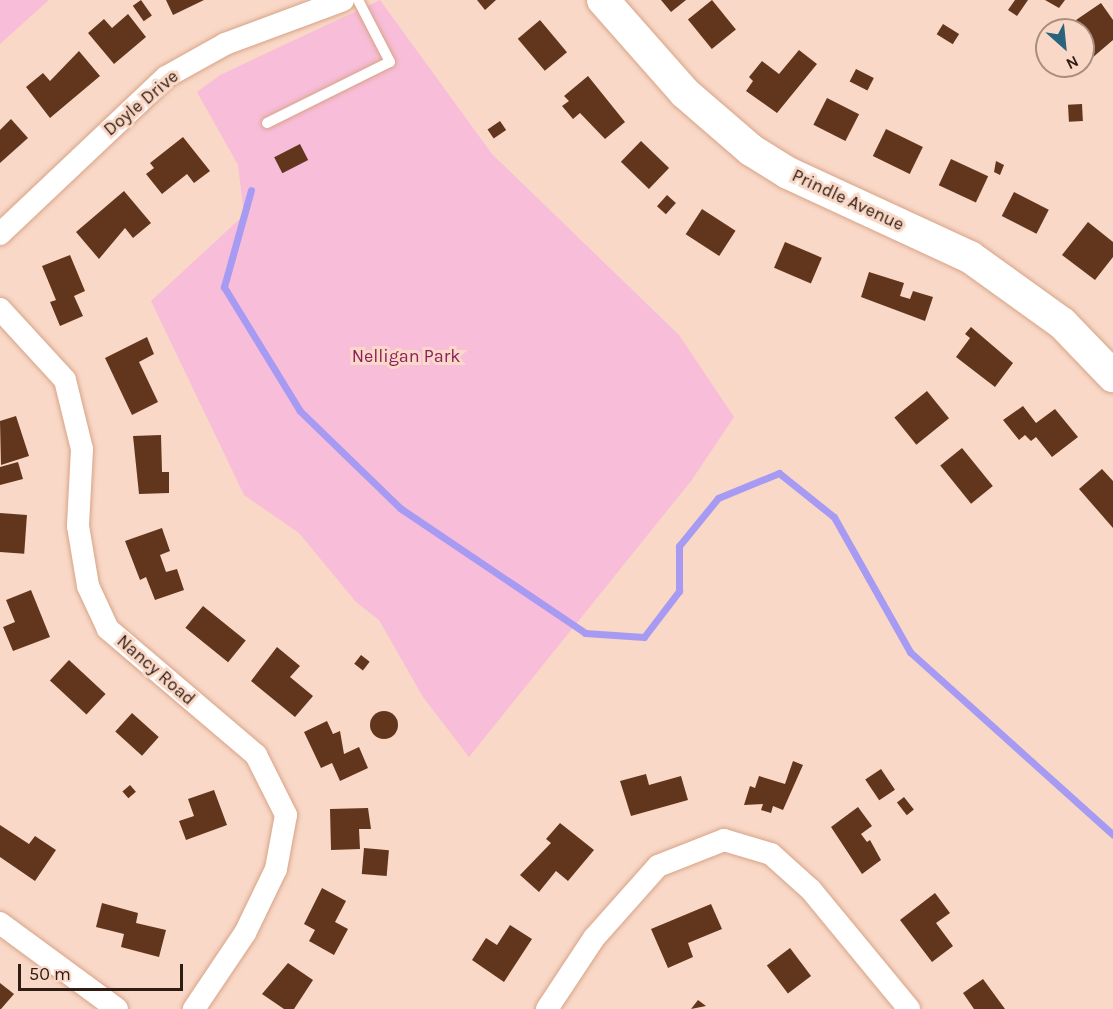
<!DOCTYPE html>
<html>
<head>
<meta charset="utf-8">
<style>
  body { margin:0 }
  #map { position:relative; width:1113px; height:1009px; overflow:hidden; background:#f9d8c7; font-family:Karla,sans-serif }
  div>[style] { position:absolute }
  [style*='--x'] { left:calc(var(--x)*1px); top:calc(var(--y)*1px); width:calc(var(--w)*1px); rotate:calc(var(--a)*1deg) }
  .green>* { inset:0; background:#f8bdd8 }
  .stream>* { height:7px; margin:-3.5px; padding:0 3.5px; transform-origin:3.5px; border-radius:3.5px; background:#a79af3 }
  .building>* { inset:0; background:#61361c; transform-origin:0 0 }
  .round { border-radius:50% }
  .roads { filter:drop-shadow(0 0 2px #d7a387) drop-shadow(0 0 2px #d7a387) }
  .lane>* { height:10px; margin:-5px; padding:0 5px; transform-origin:5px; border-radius:5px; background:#fff }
  .street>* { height:22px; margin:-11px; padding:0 11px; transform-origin:11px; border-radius:11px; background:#fff }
  .secondary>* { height:32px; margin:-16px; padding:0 16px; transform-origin:16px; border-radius:16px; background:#fff }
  span { translate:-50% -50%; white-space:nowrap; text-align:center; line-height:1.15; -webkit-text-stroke:6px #f9d8c7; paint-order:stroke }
  .street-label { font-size:18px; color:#301d12 }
  .park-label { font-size:18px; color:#8d1f60 }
  .north { position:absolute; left:1035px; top:18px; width:60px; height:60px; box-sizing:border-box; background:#f9d8c7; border:2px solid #a98d7f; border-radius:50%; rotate:153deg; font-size:16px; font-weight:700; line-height:24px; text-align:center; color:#301d12 }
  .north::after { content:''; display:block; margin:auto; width:21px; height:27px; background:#29637c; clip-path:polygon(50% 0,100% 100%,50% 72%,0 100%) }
  .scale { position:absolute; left:18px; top:964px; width:165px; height:27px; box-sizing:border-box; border:3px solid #301d12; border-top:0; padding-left:8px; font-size:18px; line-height:21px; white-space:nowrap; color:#301d12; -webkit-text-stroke:4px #f9d8c7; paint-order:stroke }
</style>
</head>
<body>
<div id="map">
  <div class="green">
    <i style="clip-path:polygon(0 0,49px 0,0 44px)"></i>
    <i style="clip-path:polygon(380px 0,492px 154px,679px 335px,734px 417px,691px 481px,469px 757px,423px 697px,379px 620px,356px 602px,299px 533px,244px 495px,151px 301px,244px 215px,238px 165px,197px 92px,220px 75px)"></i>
  </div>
  <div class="stream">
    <i style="--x:251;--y:190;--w:101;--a:105.6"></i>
    <i style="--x:224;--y:287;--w:145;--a:58.5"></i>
    <i style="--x:300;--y:411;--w:139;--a:44.1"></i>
    <i style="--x:400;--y:508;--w:223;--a:34"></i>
    <i style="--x:585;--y:633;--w:59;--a:3.9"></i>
    <i style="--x:644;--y:637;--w:58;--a:-52.7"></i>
    <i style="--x:679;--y:591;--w:45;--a:-90"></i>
    <i style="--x:679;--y:546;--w:62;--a:-50.9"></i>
    <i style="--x:718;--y:498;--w:66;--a:-22.3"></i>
    <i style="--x:779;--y:473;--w:70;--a:38.7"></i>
    <i style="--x:834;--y:517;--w:155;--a:60.6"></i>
    <i style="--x:910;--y:652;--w:273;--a:42"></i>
  </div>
  <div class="building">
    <i style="left:141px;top:0;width:19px;height:10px;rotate:55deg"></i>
    <i style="clip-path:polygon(166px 0,204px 0,173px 15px)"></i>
    <i style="clip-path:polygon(477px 0,496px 0,485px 10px)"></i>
    <i style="clip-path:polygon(661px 0,686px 0,671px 12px)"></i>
    <i style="left:712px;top:0;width:38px;height:31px;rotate:51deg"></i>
    <i style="clip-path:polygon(1015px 0,1028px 0,1017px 16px,1008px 10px)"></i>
    <i style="clip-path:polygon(1045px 0,1065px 0,1059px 8px)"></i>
    <i style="clip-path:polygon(1101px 3px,1113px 20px,1113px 40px,1085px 64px,1083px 30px,1076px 20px)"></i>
    <i style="clip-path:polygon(128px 14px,146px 37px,114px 64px,88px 33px,104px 19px,112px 28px)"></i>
    <i style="left:540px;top:20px;width:42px;height:29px;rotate:50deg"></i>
    <i style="left:943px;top:24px;width:19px;height:12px;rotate:32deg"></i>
    <i style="clip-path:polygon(799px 50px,817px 64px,777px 113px,746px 91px,753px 81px,749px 77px,762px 61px,779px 74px)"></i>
    <i style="clip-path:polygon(79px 51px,100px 76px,50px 118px,26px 87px,43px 73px,50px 81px)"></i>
    <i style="left:856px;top:69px;width:20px;height:14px;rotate:27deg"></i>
    <i style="clip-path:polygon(588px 76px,625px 122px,605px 139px,580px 113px,573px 119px,562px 106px,569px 101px,564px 96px)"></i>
    <i style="left:827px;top:98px;width:36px;height:30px;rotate:27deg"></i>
    <i style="left:1082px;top:104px;width:17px;height:14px;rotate:87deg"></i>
    <i style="clip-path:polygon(11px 119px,28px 138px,0 163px,0 130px)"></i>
    <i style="left:500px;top:121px;width:11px;height:15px;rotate:56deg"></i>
    <i style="left:886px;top:129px;width:41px;height:30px;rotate:26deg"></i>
    <i style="clip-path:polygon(183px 137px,210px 171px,194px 183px,187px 174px,162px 194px,146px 174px,154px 168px,150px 163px)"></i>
    <i style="left:641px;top:141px;width:39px;height:29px;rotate:44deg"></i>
    <i style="left:300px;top:144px;width:18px;height:29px;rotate:63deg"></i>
    <i style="left:951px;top:159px;width:41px;height:29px;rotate:25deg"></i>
    <i style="clip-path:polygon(996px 161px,1004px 165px,1000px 175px,994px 172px)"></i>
    <i style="clip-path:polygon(124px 191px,151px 223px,133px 238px,125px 228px,99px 259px,76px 232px)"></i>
    <i style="left:1014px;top:192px;width:39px;height:27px;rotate:27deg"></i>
    <i style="left:667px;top:195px;width:12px;height:15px;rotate:42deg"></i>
    <i style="left:702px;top:209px;width:40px;height:30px;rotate:33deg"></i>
    <i style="clip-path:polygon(1088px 222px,1113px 242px,1113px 257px,1095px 280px,1062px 255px)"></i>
    <i style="left:785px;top:242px;width:40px;height:28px;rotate:23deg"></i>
    <i style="clip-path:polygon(70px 255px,85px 291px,74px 296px,83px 316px,60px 326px,50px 302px,56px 300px,42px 266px)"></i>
    <i style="clip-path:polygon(869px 272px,904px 283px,900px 296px,910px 299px,913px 291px,933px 297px,925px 321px,861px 297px)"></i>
    <i style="clip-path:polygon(971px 327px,1013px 363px,995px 387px,956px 357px,970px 338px,965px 334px)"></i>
    <i style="clip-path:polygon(147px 337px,154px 354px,139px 362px,158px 402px,132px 415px,105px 358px)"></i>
    <i style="left:927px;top:391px;width:35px;height:42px;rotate:51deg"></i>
    <i style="clip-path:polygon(1023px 406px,1036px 423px,1055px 409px,1078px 437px,1052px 457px,1036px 437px,1031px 441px,1025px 435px,1019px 440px,1003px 420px)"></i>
    <i style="clip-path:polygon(16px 416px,29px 456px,1px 465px,0 421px)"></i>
    <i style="clip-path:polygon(161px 435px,162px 472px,169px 472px,169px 493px,139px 494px,133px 436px)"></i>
    <i style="left:962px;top:448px;width:49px;height:28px;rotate:51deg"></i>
    <i style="clip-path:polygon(18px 462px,23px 479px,0 485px,0 467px)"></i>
    <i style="clip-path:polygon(1102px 469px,1113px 481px,1113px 528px,1079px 489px)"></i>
    <i style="left:0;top:513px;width:27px;height:39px;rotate:4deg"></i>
    <i style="clip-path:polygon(162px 528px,170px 551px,160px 555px,166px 572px,177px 569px,184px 590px,155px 600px,146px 577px,140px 580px,125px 541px)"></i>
    <i style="clip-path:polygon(31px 590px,50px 637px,13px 651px,3px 627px,15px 622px,6px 600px)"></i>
    <i style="left:203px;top:606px;width:55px;height:28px;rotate:39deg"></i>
    <i style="clip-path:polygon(277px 647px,300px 666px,290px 677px,313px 696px,295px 717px,251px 681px)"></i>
    <i style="left:361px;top:655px;width:11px;height:11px;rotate:38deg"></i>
    <i style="left:69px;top:660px;width:50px;height:28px;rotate:43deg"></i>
    <i class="round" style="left:370px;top:711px;width:28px;height:28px"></i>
    <i style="left:132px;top:713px;width:36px;height:25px;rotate:42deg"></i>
    <i style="clip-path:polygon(327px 721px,333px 734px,340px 731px,344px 754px,359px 747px,368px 768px,340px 781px,332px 763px,321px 768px,304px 732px)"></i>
    <i style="clip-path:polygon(793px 761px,803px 765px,783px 810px,773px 806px,771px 813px,761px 810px,763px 804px,744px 805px,750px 786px,755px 788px,759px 776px,785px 784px)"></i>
    <i style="left:881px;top:769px;width:25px;height:19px;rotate:56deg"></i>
    <i style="clip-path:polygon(646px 774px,649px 785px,681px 776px,688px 800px,631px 816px,620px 781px)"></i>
    <i style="left:130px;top:785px;width:9px;height:10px;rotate:49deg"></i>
    <i style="clip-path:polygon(214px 790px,227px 825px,186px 840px,179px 821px,194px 816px,188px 799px)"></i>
    <i style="left:904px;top:797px;width:16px;height:9px;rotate:52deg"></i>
    <i style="clip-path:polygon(858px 807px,872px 826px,861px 834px,867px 842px,870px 840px,881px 860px,862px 874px,831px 827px)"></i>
    <i style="clip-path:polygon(368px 808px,371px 829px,359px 829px,360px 849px,331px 850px,330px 809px)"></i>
    <i style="clip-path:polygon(560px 823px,594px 850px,568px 881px,556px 871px,539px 892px,520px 875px,551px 843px,546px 839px)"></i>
    <i style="clip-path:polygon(0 825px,29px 844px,35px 836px,56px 850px,35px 881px,0 857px)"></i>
    <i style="left:364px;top:848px;width:25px;height:26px;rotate:5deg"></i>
    <i style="clip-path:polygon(322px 888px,346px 901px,335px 922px,348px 929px,334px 955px,309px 941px,315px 930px,304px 924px)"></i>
    <i style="clip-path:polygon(935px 893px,950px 913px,936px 923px,953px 946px,932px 962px,900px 920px)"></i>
    <i style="clip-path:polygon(102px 903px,138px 913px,136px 923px,166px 930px,159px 957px,121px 947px,124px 934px,96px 927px)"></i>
    <i style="clip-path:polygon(711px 904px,722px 929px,688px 943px,693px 957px,668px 968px,651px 929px)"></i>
    <i style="clip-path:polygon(510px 925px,532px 939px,504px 982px,472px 960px,486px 938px,497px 945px)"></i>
    <i style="left:790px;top:948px;width:35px;height:29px;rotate:53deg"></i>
    <i style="clip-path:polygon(288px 963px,313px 980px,294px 1009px,284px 1009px,262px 994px)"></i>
    <i style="clip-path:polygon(983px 979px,1005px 1009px,974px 1009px,963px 993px)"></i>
    <i style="clip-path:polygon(0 983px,14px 994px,1px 1009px,0 1009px)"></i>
    <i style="clip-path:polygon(698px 1000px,706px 1006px,691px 1009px)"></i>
  </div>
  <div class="roads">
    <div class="lane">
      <i style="--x:267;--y:123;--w:137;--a:-26.4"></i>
      <i style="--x:390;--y:62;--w:70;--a:-117.3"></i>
    </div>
    <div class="street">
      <i style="--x:0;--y:234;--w:228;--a:-43.4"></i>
      <i style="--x:166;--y:77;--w:68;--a:-29.2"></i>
      <i style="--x:225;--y:44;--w:126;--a:-20.4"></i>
      <i style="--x:0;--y:309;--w:96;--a:47.5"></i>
      <i style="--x:65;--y:380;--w:71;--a:76.2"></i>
      <i style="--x:82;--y:449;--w:77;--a:93"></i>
      <i style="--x:78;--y:526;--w:61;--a:80.5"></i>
      <i style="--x:88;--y:586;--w:47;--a:65.1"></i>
      <i style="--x:108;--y:629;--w:194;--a:40.4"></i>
      <i style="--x:256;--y:755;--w:67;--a:63.4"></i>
      <i style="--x:286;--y:815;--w:55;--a:100.5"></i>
      <i style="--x:276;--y:869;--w:71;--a:115.8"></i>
      <i style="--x:245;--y:933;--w:92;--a:123.9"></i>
      <i style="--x:0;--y:923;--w:145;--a:36.3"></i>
      <i style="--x:547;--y:1009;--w:85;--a:-56.5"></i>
      <i style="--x:594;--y:938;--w:96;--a:-48.4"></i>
      <i style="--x:658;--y:866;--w:71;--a:-21.5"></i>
      <i style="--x:724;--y:840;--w:49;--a:16.6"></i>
      <i style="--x:771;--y:854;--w:54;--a:42"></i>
      <i style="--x:811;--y:890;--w:154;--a:50.5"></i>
    </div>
    <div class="secondary">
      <i style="--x:603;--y:0;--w:124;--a:48.6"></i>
      <i style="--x:685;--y:93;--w:87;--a:40.8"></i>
      <i style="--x:751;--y:150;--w:44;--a:31.9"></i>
      <i style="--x:788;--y:173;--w:200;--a:24.8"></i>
      <i style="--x:970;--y:257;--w:113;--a:35.7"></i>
      <i style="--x:1062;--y:323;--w:74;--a:46.1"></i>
    </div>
  </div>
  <div class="street-label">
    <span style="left:141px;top:103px;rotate:-40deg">Doyle Drive</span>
    <span style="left:848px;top:200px;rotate:25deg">Prindle Avenue</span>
    <span style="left:156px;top:670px;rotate:41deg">Nancy Road</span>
  </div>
  <div class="park-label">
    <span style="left:406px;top:356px">Nelligan Park</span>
  </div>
  <div class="north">N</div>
  <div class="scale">50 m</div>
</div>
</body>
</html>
